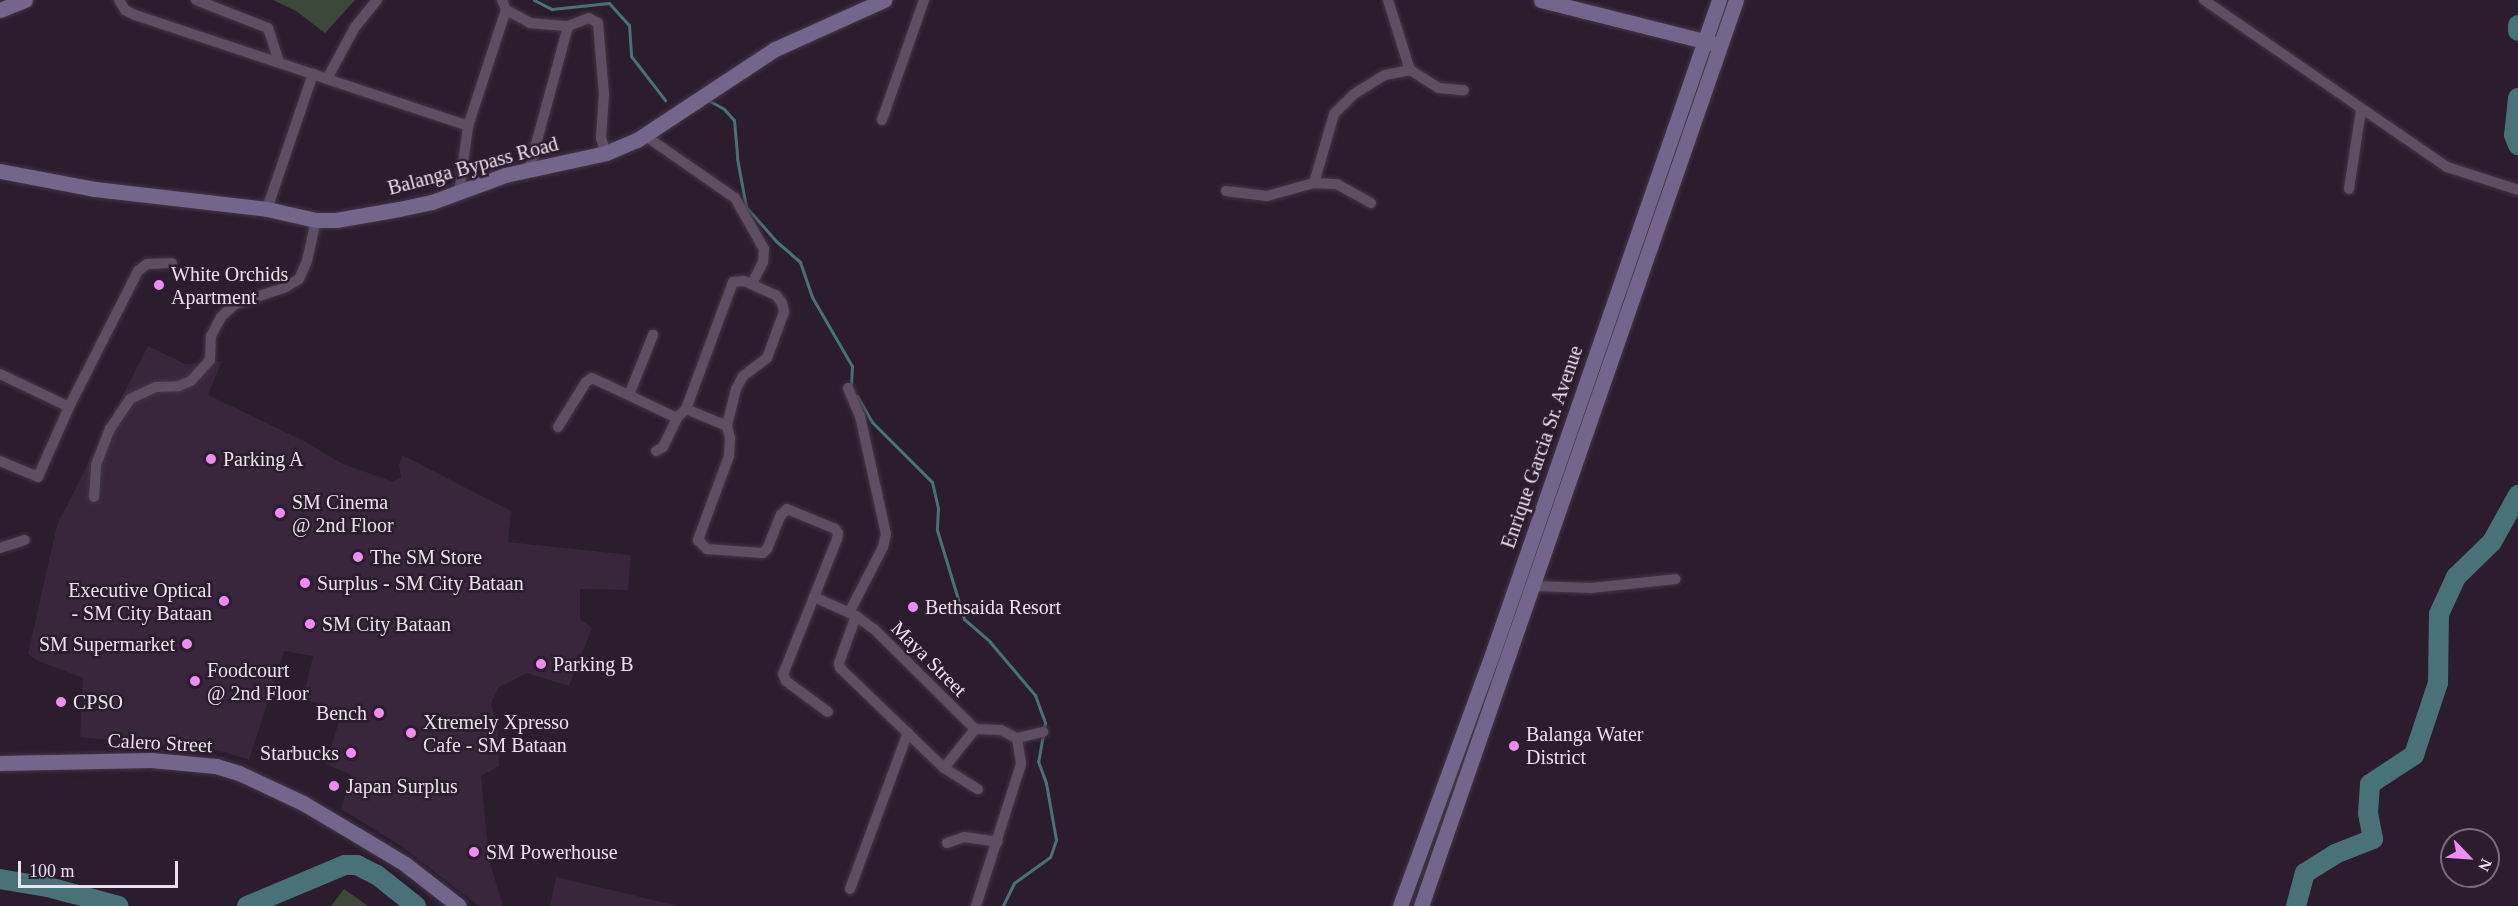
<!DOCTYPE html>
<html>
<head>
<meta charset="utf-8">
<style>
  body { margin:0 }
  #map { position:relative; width:2518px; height:906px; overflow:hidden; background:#2b1c2e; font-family:"Times New Roman",serif }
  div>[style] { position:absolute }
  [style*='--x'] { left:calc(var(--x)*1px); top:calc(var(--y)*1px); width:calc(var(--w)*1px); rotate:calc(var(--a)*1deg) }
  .built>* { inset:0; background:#39263d }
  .green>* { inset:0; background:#3d4938 }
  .stream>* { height:3px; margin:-1.5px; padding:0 1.5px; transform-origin:1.5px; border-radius:1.5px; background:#487278 }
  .river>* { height:20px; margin:-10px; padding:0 10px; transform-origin:10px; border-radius:10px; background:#487278 }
  .roads { filter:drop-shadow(0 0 2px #433645) drop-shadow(0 0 2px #433645) }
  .street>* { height:10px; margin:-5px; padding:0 5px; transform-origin:5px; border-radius:5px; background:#5f4e63 }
  .secondary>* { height:15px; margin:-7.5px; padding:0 7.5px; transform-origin:7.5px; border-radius:7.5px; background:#72668d }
  .dots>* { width:16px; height:16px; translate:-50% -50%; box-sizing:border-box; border:3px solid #2b1c2e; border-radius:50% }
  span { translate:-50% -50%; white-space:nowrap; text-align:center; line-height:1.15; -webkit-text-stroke:5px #2b1c2e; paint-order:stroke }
  .street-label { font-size:20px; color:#ebe1ed }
  .poi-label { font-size:20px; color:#ebe1ed }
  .left { translate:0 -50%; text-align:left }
  .right { translate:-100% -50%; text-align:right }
  .north { position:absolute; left:2440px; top:828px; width:60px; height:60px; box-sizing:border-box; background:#2b1c2e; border:2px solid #786b7a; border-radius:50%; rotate:115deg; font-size:16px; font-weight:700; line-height:24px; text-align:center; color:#ebe1ed }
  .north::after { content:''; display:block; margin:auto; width:21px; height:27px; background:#f08bf6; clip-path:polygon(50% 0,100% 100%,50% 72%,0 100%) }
  .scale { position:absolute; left:18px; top:861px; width:160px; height:27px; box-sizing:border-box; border:3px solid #ebe1ed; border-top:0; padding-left:8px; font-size:18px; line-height:21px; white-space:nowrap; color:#ebe1ed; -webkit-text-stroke:4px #2b1c2e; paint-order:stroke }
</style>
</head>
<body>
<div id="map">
  <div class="built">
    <i style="clip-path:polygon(148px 346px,185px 364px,222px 361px,208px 395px,304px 441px,341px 463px,393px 482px,401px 477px,399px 465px,402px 455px,511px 511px,508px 542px,631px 555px,628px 590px,580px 589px,580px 619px,592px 628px,569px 686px,527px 673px,499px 687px,491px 703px,498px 731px,499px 766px,481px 776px,489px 860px,503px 906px,479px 906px,401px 846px,341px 809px,351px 775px,326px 764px,342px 711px,303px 699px,313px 656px,284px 651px,249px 760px,221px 751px,80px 737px,83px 678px,38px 661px,28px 654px,57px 525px)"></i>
    <i style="clip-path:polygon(556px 877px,679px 906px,550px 906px)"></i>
  </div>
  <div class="green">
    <i style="clip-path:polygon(273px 0,355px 0,325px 33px,296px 11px)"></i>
    <i style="clip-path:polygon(344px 889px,368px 906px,331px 906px)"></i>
  </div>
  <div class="stream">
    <i style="--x:534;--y:0;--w:20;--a:27"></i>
    <i style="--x:552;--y:9;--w:57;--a:-6"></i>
    <i style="--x:609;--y:3;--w:30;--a:48"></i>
    <i style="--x:629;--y:25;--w:31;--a:86"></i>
    <i style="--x:631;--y:56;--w:56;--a:52.3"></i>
    <i style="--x:708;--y:100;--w:18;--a:29"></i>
    <i style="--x:724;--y:109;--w:15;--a:48"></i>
    <i style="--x:734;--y:120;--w:38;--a:85"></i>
    <i style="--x:737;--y:158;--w:50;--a:79.6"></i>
    <i style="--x:746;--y:207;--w:45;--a:48.6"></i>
    <i style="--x:776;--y:241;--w:32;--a:41"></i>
    <i style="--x:800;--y:262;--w:37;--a:71"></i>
    <i style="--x:812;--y:297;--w:80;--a:59.9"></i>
    <i style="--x:852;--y:366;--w:19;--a:93"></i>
    <i style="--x:857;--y:396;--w:30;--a:60"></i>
    <i style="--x:872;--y:422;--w:85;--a:45"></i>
    <i style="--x:932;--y:482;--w:27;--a:77"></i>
    <i style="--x:938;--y:508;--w:22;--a:93"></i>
    <i style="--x:937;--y:530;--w:93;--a:73.1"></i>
    <i style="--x:964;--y:619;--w:35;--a:41"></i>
    <i style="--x:990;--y:642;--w:70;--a:49.7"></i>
    <i style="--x:1035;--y:695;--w:30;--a:70"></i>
    <i style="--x:1045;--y:723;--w:39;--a:100"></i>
    <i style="--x:1038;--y:761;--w:23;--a:70"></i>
    <i style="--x:1046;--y:783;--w:58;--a:80"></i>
    <i style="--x:1056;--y:840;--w:18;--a:109"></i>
    <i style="--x:1050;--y:857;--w:44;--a:144.2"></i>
    <i style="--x:1014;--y:883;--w:25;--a:116"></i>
  </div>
  <div class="river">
    <i style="--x:2518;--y:25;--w:6;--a:90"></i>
    <i style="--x:2518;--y:98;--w:37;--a:96"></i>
    <i style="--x:2514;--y:135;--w:11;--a:68"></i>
    <i style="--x:0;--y:879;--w:49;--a:9.5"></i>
    <i style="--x:48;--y:887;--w:73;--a:15"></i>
    <i style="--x:247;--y:906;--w:106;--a:-22.7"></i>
    <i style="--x:345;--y:865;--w:12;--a:0"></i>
    <i style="--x:357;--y:865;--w:22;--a:27"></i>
    <i style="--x:377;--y:875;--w:50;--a:38.5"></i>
    <i style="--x:2296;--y:906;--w:34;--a:-75"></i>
    <i style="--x:2305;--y:873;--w:36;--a:-32"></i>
    <i style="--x:2335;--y:854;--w:41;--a:-21.5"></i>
    <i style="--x:2373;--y:839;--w:26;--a:-101"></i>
    <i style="--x:2368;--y:813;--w:29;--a:-86"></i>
    <i style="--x:2370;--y:784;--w:53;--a:-33.4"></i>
    <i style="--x:2414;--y:755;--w:76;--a:-71.6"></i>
    <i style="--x:2438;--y:683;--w:69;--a:-89.2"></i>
    <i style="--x:2439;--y:614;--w:41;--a:-65.3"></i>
    <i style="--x:2456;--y:577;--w:50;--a:-44.2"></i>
    <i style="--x:2492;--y:542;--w:54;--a:-61"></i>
  </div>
  <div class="roads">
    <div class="street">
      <i style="--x:119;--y:0;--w:12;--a:59"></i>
      <i style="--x:125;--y:10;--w:11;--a:27"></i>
      <i style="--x:135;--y:15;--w:202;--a:18.4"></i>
      <i style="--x:196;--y:0;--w:77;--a:21.3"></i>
      <i style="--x:268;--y:28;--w:35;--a:72"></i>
      <i style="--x:377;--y:0;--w:35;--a:129"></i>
      <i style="--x:355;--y:27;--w:59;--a:118.3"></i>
      <i style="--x:327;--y:79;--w:149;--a:18.4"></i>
      <i style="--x:502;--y:0;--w:11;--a:68"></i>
      <i style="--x:506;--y:10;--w:27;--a:28"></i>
      <i style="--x:530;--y:23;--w:38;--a:5"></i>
      <i style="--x:568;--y:26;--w:22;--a:-21"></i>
      <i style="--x:589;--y:18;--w:10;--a:29"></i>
      <i style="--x:598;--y:23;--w:71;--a:85.2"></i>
      <i style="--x:604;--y:94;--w:44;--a:93.9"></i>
      <i style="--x:601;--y:138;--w:16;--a:72"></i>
      <i style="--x:1388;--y:0;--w:73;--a:72.6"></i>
      <i style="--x:1410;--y:70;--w:34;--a:32"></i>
      <i style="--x:1439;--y:88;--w:25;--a:5"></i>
      <i style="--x:2204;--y:0;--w:295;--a:34.5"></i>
      <i style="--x:2447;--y:167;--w:75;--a:17.9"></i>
      <i style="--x:882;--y:120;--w:127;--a:-70.7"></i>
      <i style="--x:644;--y:135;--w:111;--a:34.7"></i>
      <i style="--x:735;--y:198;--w:59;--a:60.4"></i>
      <i style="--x:764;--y:249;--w:13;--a:94"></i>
      <i style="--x:763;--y:262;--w:25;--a:117"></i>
      <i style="--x:529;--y:170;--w:149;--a:-74.8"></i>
      <i style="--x:2349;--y:189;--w:80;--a:-81.4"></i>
      <i style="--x:1226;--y:191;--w:41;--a:7"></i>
      <i style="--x:1267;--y:196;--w:49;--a:-15.5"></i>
      <i style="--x:459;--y:193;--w:68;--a:-82.3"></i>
      <i style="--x:468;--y:126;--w:122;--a:-71.9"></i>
      <i style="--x:1371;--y:203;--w:39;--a:-151"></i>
      <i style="--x:1337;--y:184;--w:23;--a:-178"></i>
      <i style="--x:1314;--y:183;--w:72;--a:-73.8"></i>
      <i style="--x:1334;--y:114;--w:28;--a:-45"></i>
      <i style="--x:1354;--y:94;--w:36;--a:-32"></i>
      <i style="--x:1385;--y:75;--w:25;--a:-11"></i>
      <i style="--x:267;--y:209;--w:143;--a:-71.2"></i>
      <i style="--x:0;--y:374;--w:76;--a:25.6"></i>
      <i style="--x:848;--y:388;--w:30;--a:67"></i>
      <i style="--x:860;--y:416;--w:121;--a:77.6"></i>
      <i style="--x:886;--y:534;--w:13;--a:103"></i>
      <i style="--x:883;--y:547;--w:74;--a:117.3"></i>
      <i style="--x:629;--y:395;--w:65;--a:-68.2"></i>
      <i style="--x:686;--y:409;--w:44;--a:22.5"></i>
      <i style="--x:558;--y:427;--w:53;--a:-58.1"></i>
      <i style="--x:586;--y:382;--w:7;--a:-34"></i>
      <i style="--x:592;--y:378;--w:94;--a:25.2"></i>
      <i style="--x:677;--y:418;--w:13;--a:-45"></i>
      <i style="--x:686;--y:409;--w:135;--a:-69.7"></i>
      <i style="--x:733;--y:282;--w:11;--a:-5"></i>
      <i style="--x:744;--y:281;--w:35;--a:24"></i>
      <i style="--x:776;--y:295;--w:10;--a:53"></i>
      <i style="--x:782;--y:303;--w:9;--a:77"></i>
      <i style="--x:784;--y:312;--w:49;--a:110.3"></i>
      <i style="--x:767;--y:358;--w:30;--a:143"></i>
      <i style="--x:743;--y:376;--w:15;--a:118"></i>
      <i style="--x:736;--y:389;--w:38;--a:104"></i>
      <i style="--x:727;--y:426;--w:12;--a:76"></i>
      <i style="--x:730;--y:438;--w:18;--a:93"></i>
      <i style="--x:729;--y:456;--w:90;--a:110.3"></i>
      <i style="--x:698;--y:540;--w:13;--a:45"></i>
      <i style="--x:707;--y:549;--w:56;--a:4.1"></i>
      <i style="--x:763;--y:553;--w:6;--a:-45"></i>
      <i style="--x:767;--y:549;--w:37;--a:-68"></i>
      <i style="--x:781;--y:515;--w:8;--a:-45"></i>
      <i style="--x:787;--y:509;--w:52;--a:22.6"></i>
      <i style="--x:835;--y:529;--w:5;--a:53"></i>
      <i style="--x:838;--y:533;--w:6;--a:99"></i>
      <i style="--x:837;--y:539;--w:62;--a:111.6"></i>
      <i style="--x:814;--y:597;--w:46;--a:24.3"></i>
      <i style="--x:856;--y:616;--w:22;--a:36"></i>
      <i style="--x:874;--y:629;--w:142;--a:44.7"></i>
      <i style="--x:656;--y:451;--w:8;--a:-30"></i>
      <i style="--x:663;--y:447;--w:32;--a:-64"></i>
      <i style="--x:0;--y:461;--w:41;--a:22.8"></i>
      <i style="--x:38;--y:477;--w:77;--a:-66.1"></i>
      <i style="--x:69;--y:407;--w:153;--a:-63.1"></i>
      <i style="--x:138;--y:271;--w:11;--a:-38"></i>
      <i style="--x:147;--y:264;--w:25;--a:-2"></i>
      <i style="--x:94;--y:497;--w:32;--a:-86"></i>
      <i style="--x:96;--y:465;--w:39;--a:-69"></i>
      <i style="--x:110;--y:429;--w:36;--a:-56"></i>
      <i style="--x:130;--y:399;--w:29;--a:-25"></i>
      <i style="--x:156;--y:387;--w:23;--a:-2"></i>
      <i style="--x:179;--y:386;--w:13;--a:-23"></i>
      <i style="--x:191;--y:381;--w:28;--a:-48"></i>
      <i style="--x:210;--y:360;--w:24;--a:-88"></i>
      <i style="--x:211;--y:336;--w:21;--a:-62"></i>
      <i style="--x:221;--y:317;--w:19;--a:-43"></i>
      <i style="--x:235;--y:304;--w:52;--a:-18.1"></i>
      <i style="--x:284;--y:288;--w:17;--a:-31"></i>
      <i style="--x:299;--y:279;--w:20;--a:-66"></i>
      <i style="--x:307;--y:261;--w:42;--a:-77.6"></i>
      <i style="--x:0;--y:548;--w:26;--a:-18"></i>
      <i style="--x:1533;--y:586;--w:58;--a:2"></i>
      <i style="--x:1591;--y:588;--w:85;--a:-6"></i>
      <i style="--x:814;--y:597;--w:83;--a:111.9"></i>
      <i style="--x:783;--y:674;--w:8;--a:67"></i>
      <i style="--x:786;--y:681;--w:52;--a:36.4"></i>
      <i style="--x:856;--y:616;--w:50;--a:109.9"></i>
      <i style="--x:839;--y:663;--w:5;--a:79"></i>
      <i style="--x:840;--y:668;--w:144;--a:43.9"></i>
      <i style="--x:944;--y:768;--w:40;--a:32"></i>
      <i style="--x:975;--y:729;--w:26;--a:2"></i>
      <i style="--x:1001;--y:730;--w:18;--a:27"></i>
      <i style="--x:1017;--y:738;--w:26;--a:81"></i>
      <i style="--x:1021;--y:764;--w:149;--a:107.6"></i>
      <i style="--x:1017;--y:738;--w:27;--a:-13"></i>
      <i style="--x:944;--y:768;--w:50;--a:-51.5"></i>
      <i style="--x:947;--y:843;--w:18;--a:-19"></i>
      <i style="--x:964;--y:837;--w:34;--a:8"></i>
      <i style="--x:850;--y:889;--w:167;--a:-69.7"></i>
    </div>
    <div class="secondary">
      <i style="--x:1541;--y:0;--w:176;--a:14.1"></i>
      <i style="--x:0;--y:10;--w:27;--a:-22"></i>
      <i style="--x:0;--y:171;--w:97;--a:10.7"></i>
      <i style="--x:95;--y:189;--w:173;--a:6.6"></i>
      <i style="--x:267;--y:209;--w:50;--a:12.7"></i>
      <i style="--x:316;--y:220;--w:20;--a:0"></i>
      <i style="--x:336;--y:220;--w:64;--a:-9.9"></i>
      <i style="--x:399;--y:209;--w:34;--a:-12"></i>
      <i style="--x:432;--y:202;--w:78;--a:-20.3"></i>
      <i style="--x:505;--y:175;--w:103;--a:-12.3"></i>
      <i style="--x:606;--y:153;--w:34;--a:-23"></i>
      <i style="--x:637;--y:140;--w:165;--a:-33.4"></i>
      <i style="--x:775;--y:49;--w:120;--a:-24.2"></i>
      <i style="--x:0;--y:763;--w:151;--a:-1.1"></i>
      <i style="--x:151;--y:760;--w:65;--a:5.3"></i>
      <i style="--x:216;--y:766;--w:24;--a:17"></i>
      <i style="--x:239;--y:773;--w:71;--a:25.1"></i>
      <i style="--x:303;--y:803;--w:63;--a:30.7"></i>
      <i style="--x:357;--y:835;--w:56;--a:31.1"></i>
      <i style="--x:405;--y:864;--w:68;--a:37.9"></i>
      <i style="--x:1400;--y:906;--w:274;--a:-69.9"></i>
      <i style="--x:1494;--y:649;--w:687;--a:-70.88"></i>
      <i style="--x:1421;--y:906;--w:959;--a:-70.83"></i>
    </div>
  </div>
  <div class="dots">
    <i style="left:159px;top:285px;background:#f08bf6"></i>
    <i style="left:211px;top:459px;background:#f08bf6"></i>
    <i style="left:280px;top:513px;background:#f08bf6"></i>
    <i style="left:358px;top:557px;background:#f08bf6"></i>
    <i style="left:305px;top:583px;background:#f08bf6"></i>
    <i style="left:224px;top:601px;background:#f08bf6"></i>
    <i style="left:913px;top:607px;background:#f08bf6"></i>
    <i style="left:310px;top:624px;background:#f08bf6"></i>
    <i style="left:187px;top:644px;background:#f08bf6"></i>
    <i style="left:541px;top:664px;background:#f08bf6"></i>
    <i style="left:195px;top:681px;background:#f08bf6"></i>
    <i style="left:61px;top:702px;background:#f08bf6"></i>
    <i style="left:379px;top:713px;background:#f08bf6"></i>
    <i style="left:411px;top:733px;background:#f08bf6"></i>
    <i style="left:1514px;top:746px;background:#f08bf6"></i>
    <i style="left:351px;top:753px;background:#f08bf6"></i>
    <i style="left:334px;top:786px;background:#f08bf6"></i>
    <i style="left:474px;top:852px;background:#f08bf6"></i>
  </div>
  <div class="street-label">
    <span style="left:473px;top:166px;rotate:-15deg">Balanga Bypass Road</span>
    <span style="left:1542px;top:447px;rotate:-71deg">Enrique Garcia Sr. Avenue</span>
    <span style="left:929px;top:659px;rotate:45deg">Maya Street</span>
    <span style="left:160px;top:743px;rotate:3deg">Calero Street</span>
  </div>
  <div class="poi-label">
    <span class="left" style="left:171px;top:286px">White Orchids<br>Apartment</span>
    <span class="left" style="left:223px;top:459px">Parking A</span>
    <span class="left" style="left:292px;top:514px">SM Cinema<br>@ 2nd Floor</span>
    <span class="left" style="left:370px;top:557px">The SM Store</span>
    <span class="left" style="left:317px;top:583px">Surplus - SM City Bataan</span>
    <span class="right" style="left:212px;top:602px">Executive Optical<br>- SM City Bataan</span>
    <span class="left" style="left:925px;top:607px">Bethsaida Resort</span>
    <span class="left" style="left:322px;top:624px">SM City Bataan</span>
    <span class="right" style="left:175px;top:644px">SM Supermarket</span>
    <span class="left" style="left:553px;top:664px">Parking B</span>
    <span class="left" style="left:207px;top:682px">Foodcourt<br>@ 2nd Floor</span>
    <span class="left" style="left:73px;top:702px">CPSO</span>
    <span class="right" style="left:367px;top:713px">Bench</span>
    <span class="left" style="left:423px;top:734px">Xtremely Xpresso<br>Cafe - SM Bataan</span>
    <span class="left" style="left:1526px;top:746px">Balanga Water<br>District</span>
    <span class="right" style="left:339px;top:753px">Starbucks</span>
    <span class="left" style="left:346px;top:786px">Japan Surplus</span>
    <span class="left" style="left:486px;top:852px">SM Powerhouse</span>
  </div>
  <div class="north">N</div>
  <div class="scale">100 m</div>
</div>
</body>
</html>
